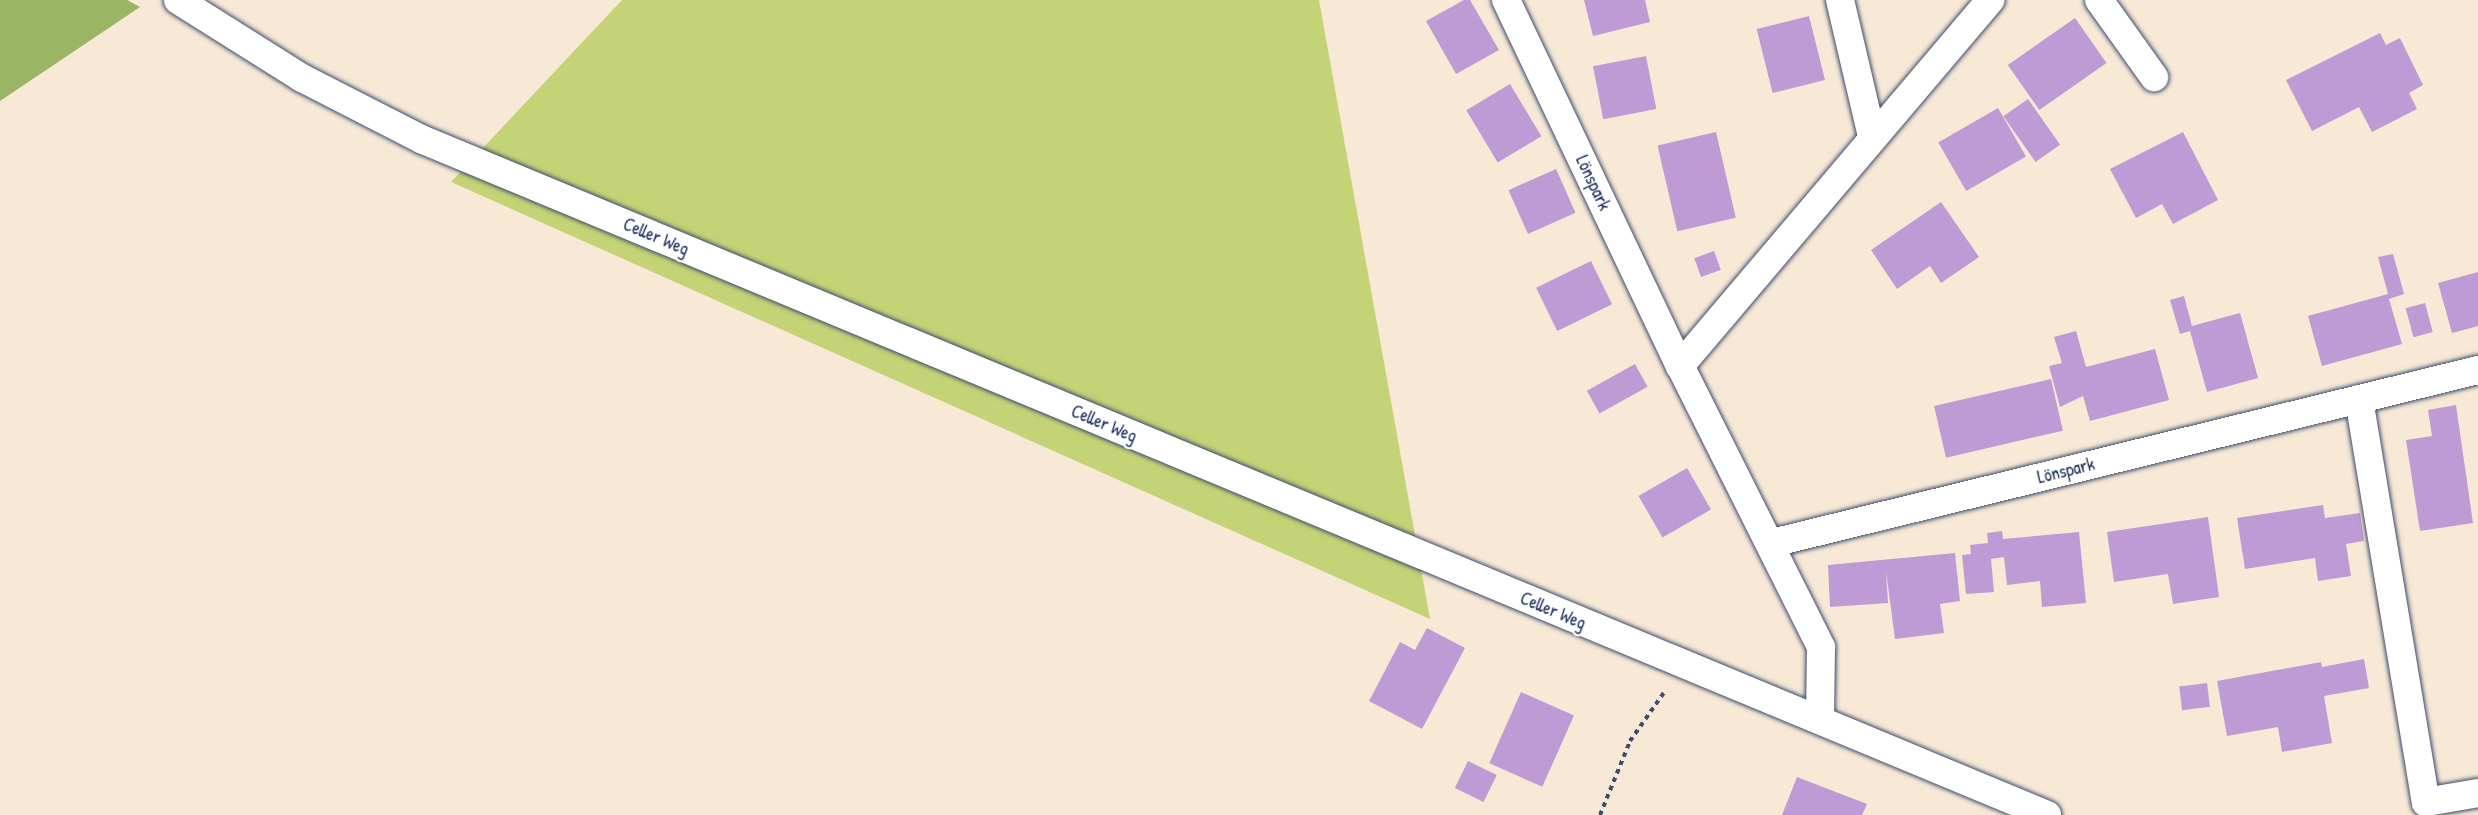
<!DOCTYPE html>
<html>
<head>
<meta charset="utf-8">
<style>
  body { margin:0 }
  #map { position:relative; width:2478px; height:815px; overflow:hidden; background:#f7e9d5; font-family:"Patrick Hand",sans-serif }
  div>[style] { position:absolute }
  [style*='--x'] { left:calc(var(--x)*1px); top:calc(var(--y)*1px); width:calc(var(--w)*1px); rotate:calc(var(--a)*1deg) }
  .green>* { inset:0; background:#c4d375 }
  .forest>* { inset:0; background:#9bb566 }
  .building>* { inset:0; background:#bf9bd5; transform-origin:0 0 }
  .path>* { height:4px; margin-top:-2px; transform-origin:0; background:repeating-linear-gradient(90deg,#3c4b70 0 4.5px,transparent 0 9px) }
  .roads { filter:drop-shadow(0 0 2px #3c4b70) drop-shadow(0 0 2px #3c4b70) }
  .street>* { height:28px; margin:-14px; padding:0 14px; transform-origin:14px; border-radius:14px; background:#fff }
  span { translate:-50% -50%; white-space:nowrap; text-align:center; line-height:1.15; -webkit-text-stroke:4.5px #fff; paint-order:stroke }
  .street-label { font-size:18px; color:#1b2f5e }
</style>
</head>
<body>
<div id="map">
  <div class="green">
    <i style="clip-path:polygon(622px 0,1319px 0,1430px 619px,451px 182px)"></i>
  </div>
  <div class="forest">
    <i style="clip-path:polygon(0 0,127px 0,140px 7px,0 101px)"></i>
  </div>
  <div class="building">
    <i style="clip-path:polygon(1464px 0,1470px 0,1499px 50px,1456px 74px,1426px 21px)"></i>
    <i style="clip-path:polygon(1584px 0,1645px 0,1650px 22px,1593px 36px)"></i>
    <i style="left:1809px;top:16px;width:66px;height:54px;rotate:76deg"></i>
    <i style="left:2075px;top:18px;width:55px;height:82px;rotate:55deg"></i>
    <i style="clip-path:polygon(2380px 33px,2386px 45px,2400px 38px,2423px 85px,2409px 93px,2417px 109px,2372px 132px,2359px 107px,2312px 131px,2286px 80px)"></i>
    <i style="left:1646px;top:56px;width:54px;height:54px;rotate:79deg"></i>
    <i style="left:1510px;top:84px;width:61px;height:51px;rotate:59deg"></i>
    <i style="left:2028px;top:99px;width:56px;height:30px;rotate:55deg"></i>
    <i style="left:1998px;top:108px;width:56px;height:69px;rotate:60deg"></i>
    <i style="left:1716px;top:132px;width:88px;height:60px;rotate:77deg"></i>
    <i style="clip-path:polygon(2183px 132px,2218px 200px,2173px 224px,2162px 204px,2136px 218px,2110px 169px)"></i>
    <i style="left:1556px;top:169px;width:48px;height:52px;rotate:66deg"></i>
    <i style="clip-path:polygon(1941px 202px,1979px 257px,1941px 283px,1930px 266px,1897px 289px,1871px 250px)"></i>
    <i style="left:1714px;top:251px;width:20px;height:21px;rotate:70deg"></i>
    <i style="clip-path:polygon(2393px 254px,2404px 294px,2389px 299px,2402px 344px,2322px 366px,2308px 316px,2388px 294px,2378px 257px)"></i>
    <i style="left:1591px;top:261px;width:48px;height:61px;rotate:64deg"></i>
    <i style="clip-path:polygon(2478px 272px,2478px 326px,2452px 333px,2438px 283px)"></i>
    <i style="clip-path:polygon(2184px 296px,2192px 326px,2240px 313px,2258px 378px,2207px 392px,2190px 331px,2180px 334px,2170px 300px)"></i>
    <i style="left:2425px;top:303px;width:30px;height:20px;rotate:75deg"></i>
    <i style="clip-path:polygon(2076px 331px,2086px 367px,2155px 349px,2169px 400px,2090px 421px,2083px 396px,2060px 407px,2049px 366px,2062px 363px,2054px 337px)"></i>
    <i style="left:1635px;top:364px;width:26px;height:55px;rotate:61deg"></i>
    <i style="left:2051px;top:379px;width:53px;height:120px;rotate:77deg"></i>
    <i style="clip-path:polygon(2456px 405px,2473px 523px,2420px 531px,2406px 440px,2432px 436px,2428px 410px)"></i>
    <i style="left:1687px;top:468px;width:48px;height:56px;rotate:60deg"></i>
    <i style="clip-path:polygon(2323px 505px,2325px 518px,2360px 513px,2364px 541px,2346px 544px,2351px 576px,2318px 581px,2315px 558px,2245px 569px,2237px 518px)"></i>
    <i style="clip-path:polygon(2208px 517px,2219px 597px,2173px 604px,2168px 574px,2114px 582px,2107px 532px)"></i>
    <i style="clip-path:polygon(2002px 531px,2003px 539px,2079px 532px,2086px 603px,2042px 607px,2040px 581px,2007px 585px,2004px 557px,1991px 559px,1994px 592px,1966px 594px,1962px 555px,1971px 554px,1970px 545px,1988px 543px,1987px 533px)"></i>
    <i style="clip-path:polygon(1955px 553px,1960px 601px,1940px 604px,1944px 633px,1895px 639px,1886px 571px,1888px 603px,1830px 607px,1828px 565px)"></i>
    <i style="clip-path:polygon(1427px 628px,1465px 648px,1422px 729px,1369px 701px,1400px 642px,1415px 650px)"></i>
    <i style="clip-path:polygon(2364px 659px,2369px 688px,2324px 696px,2332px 743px,2282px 752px,2278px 727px,2227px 736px,2217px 681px,2321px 662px,2322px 667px)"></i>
    <i style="left:2207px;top:683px;width:24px;height:28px;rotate:83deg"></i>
    <i style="left:1521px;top:692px;width:58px;height:78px;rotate:24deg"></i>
    <i style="left:1468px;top:761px;width:32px;height:30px;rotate:26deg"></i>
    <i style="clip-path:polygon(1797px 777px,1867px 804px,1862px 815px,1782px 815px)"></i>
  </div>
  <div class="path">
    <i style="--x:1600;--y:815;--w:80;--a:-67.9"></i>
    <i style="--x:1630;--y:741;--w:61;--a:-55"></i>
  </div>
  <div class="roads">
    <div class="street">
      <i style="--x:178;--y:0;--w:146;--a:32.2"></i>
      <i style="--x:302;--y:78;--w:134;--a:27.1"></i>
      <i style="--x:421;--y:139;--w:1761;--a:22.57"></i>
      <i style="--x:1506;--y:0;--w:405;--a:64.6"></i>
      <i style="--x:1840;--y:0;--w:140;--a:76.8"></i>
      <i style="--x:2099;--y:0;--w:95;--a:54.5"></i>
      <i style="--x:2359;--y:399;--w:409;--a:80.6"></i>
      <i style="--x:2426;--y:802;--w:53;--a:-9.8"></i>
      <i style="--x:1772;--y:543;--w:727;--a:-13.77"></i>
      <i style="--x:1820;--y:718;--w:71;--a:-89.2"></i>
      <i style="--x:1821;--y:647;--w:314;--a:-116.6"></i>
      <i style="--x:1680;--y:366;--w:480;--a:-49.7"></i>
    </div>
  </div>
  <div class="street-label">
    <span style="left:1593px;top:183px;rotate:65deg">Lönspark</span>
    <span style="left:656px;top:237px;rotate:23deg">Celler Weg</span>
    <span style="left:1104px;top:424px;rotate:23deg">Celler Weg</span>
    <span style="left:2066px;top:471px;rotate:-14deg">Lönspark</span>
    <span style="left:1553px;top:611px;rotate:23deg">Celler Weg</span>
  </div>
</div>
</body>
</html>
